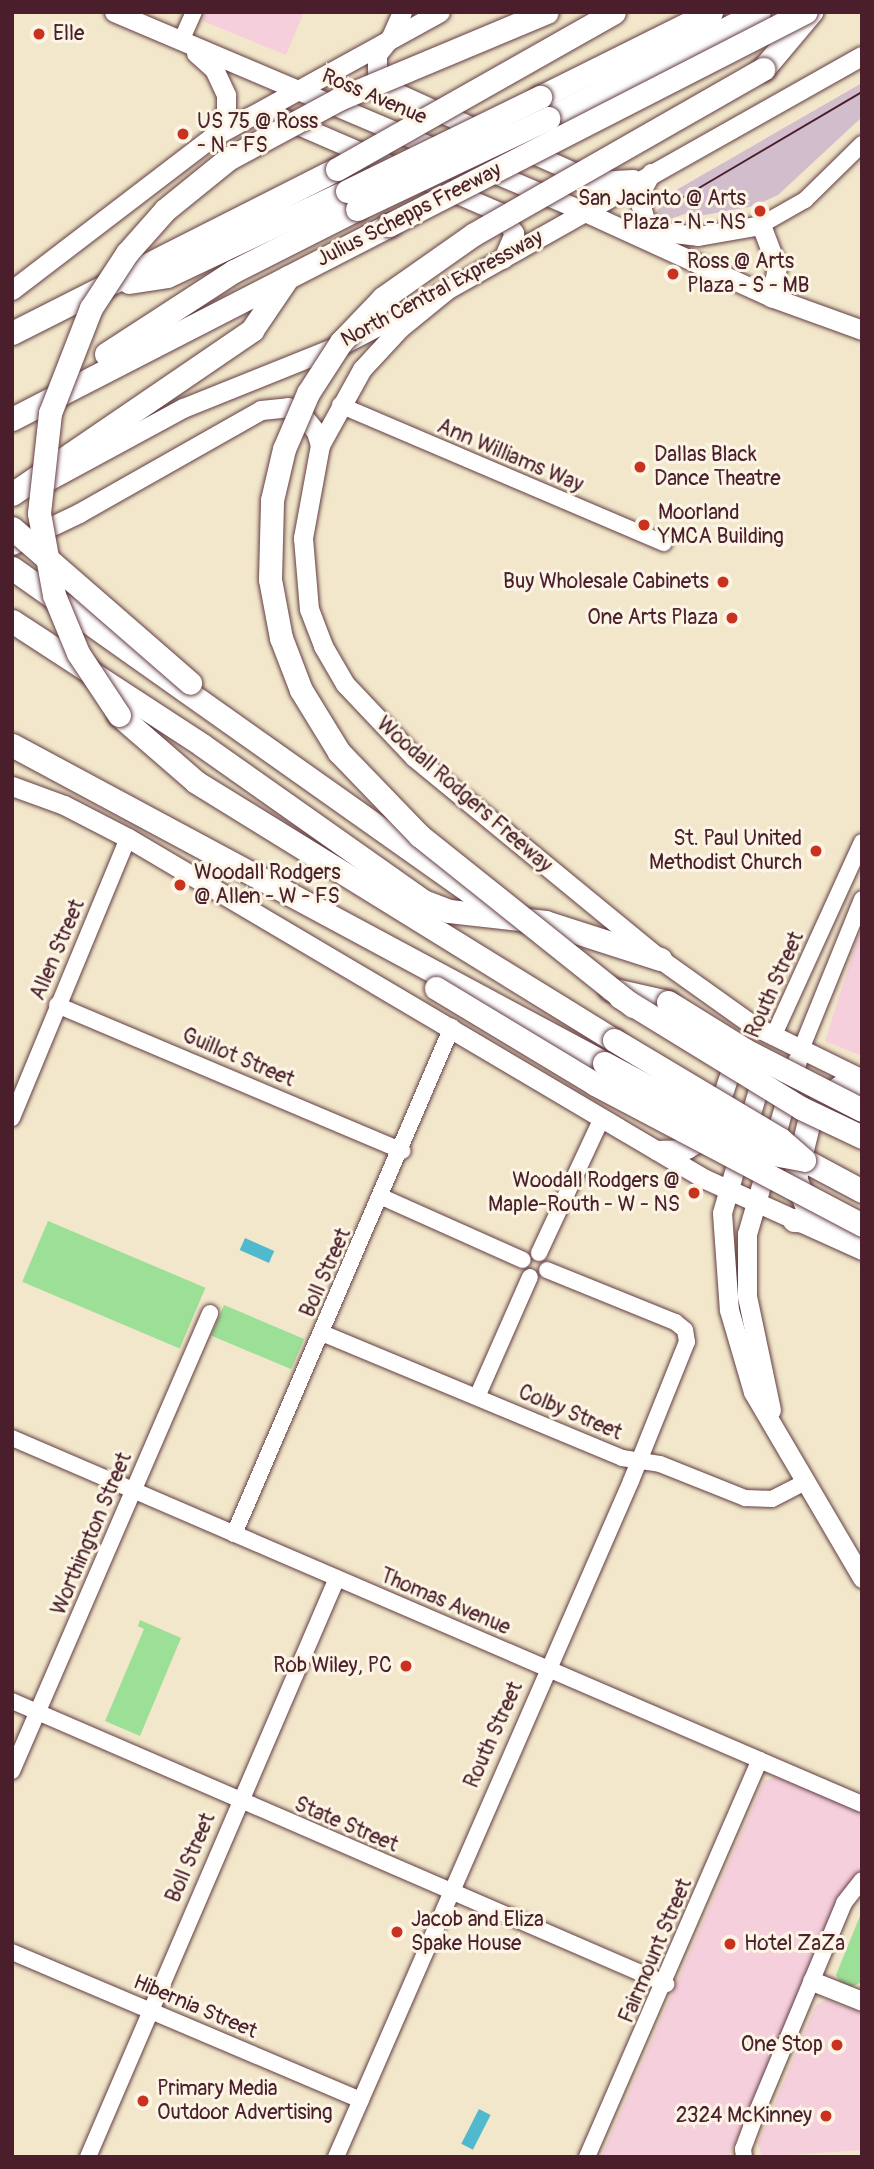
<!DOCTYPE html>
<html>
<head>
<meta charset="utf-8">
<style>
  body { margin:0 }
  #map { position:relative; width:874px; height:2169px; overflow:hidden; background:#f2e7ca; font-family:Pangolin,sans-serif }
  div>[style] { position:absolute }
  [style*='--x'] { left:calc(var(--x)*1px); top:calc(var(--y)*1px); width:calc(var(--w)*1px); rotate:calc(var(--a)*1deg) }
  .built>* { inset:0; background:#f5cfdb }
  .industrial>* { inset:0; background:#d1bdcc }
  .green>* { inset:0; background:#9cdf96; transform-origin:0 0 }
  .water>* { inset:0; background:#50b9cd; transform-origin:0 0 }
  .roads { filter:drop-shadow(0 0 2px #633d43) drop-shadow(0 0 2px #633d43) }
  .minor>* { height:16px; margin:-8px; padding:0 8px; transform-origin:8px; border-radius:8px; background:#fff }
  .major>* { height:19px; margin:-9.5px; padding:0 9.5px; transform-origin:9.5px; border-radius:9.5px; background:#fff }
  .highway>* { height:23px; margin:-11.5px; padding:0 11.5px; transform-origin:11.5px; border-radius:11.5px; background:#fff }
  .tram>* { height:2px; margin:-1px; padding:0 1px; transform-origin:1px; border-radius:1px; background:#4a1f2b }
  .bridges { filter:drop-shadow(0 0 2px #633d43) drop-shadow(0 0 2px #633d43) }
  .highway-bridge>* { height:23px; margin:-11.5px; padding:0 11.5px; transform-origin:11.5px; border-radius:11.5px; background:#fff }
  .dots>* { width:19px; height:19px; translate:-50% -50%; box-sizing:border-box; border:4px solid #fcf5e5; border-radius:50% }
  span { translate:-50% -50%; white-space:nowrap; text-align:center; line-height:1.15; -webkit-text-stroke:6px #fcf5e5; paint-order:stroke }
  .poi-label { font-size:21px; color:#4a1f2b }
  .left { translate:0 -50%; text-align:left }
  .right { translate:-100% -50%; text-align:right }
  .street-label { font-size:21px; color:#4a1f2b }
  .frame { position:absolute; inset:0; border:14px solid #4a1f2b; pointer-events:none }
</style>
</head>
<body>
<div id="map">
  <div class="built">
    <i style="clip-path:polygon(205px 12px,304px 12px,286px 55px,203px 21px)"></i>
    <i style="clip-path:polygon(862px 924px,862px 1056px,825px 1041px)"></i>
    <i style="clip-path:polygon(776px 1777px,862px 1812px,862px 1875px,842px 1897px,729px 2157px,601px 2157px,764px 1781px)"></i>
    <i style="clip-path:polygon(826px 2000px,862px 2013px,862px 2150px,762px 2157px,758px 2143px,816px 2005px)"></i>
  </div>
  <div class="industrial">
    <i style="clip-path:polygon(862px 83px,862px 117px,778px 195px,754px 206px,699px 216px,691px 212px,660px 222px,655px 213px,678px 189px)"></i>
  </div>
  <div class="green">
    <i style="left:48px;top:1221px;width:171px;height:66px;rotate:23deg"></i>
    <i style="left:224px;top:1305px;width:87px;height:33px;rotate:23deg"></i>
    <i style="clip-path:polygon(140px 1620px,181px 1638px,140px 1736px,105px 1721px,144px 1629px,138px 1626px)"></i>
    <i style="clip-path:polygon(862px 1911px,862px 1982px,851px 1987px,841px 1983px,836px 1975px)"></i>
  </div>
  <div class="water">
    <i style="left:245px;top:1238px;width:32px;height:13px;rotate:24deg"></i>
    <i style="left:479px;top:2109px;width:13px;height:39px;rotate:27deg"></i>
  </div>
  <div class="roads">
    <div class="minor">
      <i style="--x:181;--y:41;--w:32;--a:-66"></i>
      <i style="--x:761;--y:225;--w:51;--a:-29.6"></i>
      <i style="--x:805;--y:200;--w:80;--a:-44.5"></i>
      <i style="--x:340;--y:405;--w:352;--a:23.1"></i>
      <i style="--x:57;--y:1005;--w:375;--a:22.9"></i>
      <i style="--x:773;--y:1037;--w:214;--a:-65.5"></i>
      <i style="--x:800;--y:1052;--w:165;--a:-67.9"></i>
      <i style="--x:12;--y:1118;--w:303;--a:-67.5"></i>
      <i style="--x:382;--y:1197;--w:154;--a:24.1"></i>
      <i style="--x:539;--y:1253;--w:149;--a:-65"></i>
      <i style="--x:322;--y:1333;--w:325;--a:22.6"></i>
      <i style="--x:622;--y:1458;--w:38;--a:9"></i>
      <i style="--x:660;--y:1464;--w:92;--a:21.8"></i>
      <i style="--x:745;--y:1498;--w:27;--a:2"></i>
      <i style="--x:772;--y:1499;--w:37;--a:-27"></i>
      <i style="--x:477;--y:1397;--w:131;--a:-66.2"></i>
      <i style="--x:12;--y:1438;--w:925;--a:23.3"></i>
      <i style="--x:234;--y:1534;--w:552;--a:-66.73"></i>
      <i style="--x:12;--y:1701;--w:713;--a:23.4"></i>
      <i style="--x:12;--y:1771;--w:499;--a:-66.6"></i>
      <i style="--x:12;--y:1952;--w:379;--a:23"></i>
      <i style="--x:88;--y:2157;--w:630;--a:-66.73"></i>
      <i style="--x:336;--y:2157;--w:738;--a:-66.42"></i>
      <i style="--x:631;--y:1481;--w:150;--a:-68.1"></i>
      <i style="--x:687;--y:1342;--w:12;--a:-99"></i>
      <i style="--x:685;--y:1330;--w:13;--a:-141"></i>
      <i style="--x:675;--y:1322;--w:138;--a:-157.9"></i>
      <i style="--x:587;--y:2157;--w:433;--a:-66.5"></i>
      <i style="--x:744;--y:2157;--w:8;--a:-97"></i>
      <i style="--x:743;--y:2149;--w:43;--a:-69.4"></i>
      <i style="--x:758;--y:2109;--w:223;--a:-67.3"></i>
      <i style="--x:844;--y:1903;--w:29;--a:-52"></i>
    </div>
    <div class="major">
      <i style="--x:114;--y:12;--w:509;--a:22.99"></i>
      <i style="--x:583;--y:211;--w:207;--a:24.6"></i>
      <i style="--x:771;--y:297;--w:97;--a:19.9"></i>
      <i style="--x:402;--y:12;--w:27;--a:114"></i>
      <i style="--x:391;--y:37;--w:22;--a:129"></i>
      <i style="--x:377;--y:54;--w:24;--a:90"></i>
      <i style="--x:377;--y:78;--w:11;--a:52"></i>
      <i style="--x:384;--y:87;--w:112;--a:24.3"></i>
      <i style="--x:196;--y:53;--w:24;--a:42"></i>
      <i style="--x:214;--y:69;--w:29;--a:65"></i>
      <i style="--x:226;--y:95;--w:15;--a:90"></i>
      <i style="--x:226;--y:110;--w:27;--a:117"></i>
      <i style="--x:248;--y:117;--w:14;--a:-17"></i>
      <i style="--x:261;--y:113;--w:22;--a:13"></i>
      <i style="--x:282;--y:118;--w:236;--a:23.4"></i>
      <i style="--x:499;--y:212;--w:26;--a:54"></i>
      <i style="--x:514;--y:233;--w:28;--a:113"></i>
      <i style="--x:520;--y:148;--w:81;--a:24"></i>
      <i style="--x:594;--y:181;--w:39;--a:-3"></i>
      <i style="--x:651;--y:173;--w:21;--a:119"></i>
      <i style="--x:641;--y:191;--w:15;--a:90"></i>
      <i style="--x:641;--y:206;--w:15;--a:74"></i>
      <i style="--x:645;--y:220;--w:20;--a:41"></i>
      <i style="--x:637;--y:229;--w:61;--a:6.5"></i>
      <i style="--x:698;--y:236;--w:64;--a:-9.9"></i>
      <i style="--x:761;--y:225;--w:45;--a:69.1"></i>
      <i style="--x:777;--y:267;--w:31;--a:101"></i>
      <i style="--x:448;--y:289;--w:62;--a:140.9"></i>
      <i style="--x:400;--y:328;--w:56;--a:132.8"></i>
      <i style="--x:362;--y:369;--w:87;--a:118.9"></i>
      <i style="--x:320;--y:445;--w:95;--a:100.4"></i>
      <i style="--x:303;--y:538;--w:71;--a:85.2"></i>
      <i style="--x:309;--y:609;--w:40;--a:69"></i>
      <i style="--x:323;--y:646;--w:44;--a:59.9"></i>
      <i style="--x:345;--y:684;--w:100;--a:46.6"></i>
      <i style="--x:414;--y:757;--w:318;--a:39.4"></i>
      <i style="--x:660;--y:959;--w:115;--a:35.5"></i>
      <i style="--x:754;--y:1026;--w:120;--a:26.1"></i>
      <i style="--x:12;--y:290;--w:250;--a:-37.4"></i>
      <i style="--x:211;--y:138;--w:261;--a:-28.8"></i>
      <i style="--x:439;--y:294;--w:485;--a:-29.4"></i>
      <i style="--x:48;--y:481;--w:153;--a:-28.4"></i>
      <i style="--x:183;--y:408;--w:175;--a:-21.9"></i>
      <i style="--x:345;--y:343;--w:72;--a:-27.3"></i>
      <i style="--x:12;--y:545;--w:74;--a:-25.5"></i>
      <i style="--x:79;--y:513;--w:209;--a:-29.5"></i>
      <i style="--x:261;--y:410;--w:27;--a:-6"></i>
      <i style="--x:288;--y:407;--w:13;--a:23"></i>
      <i style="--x:300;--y:412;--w:26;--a:51"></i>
      <i style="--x:316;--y:432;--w:14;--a:73"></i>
      <i style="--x:12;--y:786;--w:55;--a:20.1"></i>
      <i style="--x:64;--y:805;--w:72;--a:27.3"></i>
      <i style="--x:128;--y:838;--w:670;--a:30.58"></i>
      <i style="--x:705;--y:1179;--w:172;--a:24.3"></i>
      <i style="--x:764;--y:1069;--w:150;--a:106.3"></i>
      <i style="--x:722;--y:1213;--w:97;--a:85.9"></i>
      <i style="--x:729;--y:1310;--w:85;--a:73.7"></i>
      <i style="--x:753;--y:1392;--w:216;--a:59.6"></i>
      <i style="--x:656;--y:1150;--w:31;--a:-2"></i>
      <i style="--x:687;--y:1149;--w:26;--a:-32"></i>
      <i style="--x:709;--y:1135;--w:84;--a:-71.4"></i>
      <i style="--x:771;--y:1410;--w:116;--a:-101.9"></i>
      <i style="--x:747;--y:1296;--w:62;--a:-90"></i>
      <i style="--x:747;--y:1234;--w:180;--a:-73.9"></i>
      <i style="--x:812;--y:1981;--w:54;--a:21.8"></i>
    </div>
    <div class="highway">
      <i style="--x:763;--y:69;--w:75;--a:-49.9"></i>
      <i style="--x:540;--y:97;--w:191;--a:-26.4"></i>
      <i style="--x:549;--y:118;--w:235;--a:-26.8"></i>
      <i style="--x:129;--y:282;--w:38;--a:-9"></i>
      <i style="--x:167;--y:276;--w:199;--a:-25.3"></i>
      <i style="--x:12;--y:333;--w:364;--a:-26.8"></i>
      <i style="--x:106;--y:354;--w:153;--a:-33"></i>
      <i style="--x:234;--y:271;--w:138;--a:-26.8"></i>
      <i style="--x:12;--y:419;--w:424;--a:-27.2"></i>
      <i style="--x:12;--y:494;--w:291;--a:-34.3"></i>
      <i style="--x:252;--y:330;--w:64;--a:-55.8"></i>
      <i style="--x:12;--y:568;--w:570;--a:35.28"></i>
      <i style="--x:12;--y:621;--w:227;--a:33.1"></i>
      <i style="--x:202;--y:745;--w:271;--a:35.2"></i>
      <i style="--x:423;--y:901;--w:28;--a:21"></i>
      <i style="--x:449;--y:911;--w:97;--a:6.5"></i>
      <i style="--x:545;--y:922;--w:121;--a:17.8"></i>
      <i style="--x:119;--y:715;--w:102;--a:41"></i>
      <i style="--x:196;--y:782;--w:491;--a:31.7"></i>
      <i style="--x:12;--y:745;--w:672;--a:28.24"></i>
      <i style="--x:610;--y:989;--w:59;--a:12.6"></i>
      <i style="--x:804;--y:1160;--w:66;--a:28.1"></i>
      <i style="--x:806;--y:1205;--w:29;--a:-112"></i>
      <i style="--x:795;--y:1178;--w:63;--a:-76.2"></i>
      <i style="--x:810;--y:1117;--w:22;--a:-58"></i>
      <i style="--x:822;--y:1098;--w:21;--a:-31"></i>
      <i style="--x:840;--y:1087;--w:22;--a:-3"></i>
      <i style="--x:794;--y:1220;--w:39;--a:3"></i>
      <i style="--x:833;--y:1222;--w:31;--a:22"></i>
    </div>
  </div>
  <div class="tram">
    <i style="--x:682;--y:198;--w:209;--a:-30.5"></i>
  </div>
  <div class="bridges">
    <div class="highway-bridge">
      <i style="--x:337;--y:169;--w:318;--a:-29.5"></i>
      <i style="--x:347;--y:191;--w:215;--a:-26"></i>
      <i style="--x:357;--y:209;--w:212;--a:-25.4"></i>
      <i style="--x:389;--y:225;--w:468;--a:-27.1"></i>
      <i style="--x:12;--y:528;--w:236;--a:41"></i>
      <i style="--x:119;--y:715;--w:74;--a:-123.5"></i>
      <i style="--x:78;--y:653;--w:63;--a:-112.5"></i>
      <i style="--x:54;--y:595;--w:83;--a:-100.4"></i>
      <i style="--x:39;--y:513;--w:101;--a:-83.7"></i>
      <i style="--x:50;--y:413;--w:113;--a:-68.7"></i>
      <i style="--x:91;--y:308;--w:66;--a:-56.8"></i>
      <i style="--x:127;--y:253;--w:57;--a:-48.5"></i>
      <i style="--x:165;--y:210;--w:81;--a:-39"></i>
      <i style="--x:228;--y:159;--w:126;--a:-28.4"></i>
      <i style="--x:339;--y:99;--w:225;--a:-22.7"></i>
      <i style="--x:436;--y:988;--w:186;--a:31.1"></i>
      <i style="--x:595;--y:1084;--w:302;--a:27.8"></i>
      <i style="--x:620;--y:997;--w:212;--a:31.5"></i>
      <i style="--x:801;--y:1108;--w:68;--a:25.4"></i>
      <i style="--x:668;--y:1002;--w:91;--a:31.9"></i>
      <i style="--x:745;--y:1050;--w:131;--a:27.1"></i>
      <i style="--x:633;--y:1006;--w:273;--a:-141.4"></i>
      <i style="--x:420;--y:836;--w:117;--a:-134"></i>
      <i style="--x:339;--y:752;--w:73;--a:-121.5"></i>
      <i style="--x:301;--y:690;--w:56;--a:-111"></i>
      <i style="--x:281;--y:638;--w:60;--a:-100.6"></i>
      <i style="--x:270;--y:579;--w:79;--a:-88.5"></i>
      <i style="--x:272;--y:500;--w:52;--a:-76.8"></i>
      <i style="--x:284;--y:449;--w:61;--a:-66.8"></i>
      <i style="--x:308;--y:393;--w:61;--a:-57.1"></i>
      <i style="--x:341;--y:342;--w:61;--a:-46.3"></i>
      <i style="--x:383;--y:298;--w:111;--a:-35.1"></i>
      <i style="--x:474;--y:234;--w:333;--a:-29.7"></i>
      <i style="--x:614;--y:1040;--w:193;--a:30.8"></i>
      <i style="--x:780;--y:1139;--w:32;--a:41"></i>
      <i style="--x:604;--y:1063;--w:192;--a:28.3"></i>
      <i style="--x:773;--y:1154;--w:28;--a:10"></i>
    </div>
  </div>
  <div class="dots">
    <i style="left:39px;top:34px;background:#c8321e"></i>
    <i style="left:183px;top:134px;background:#c8321e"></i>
    <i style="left:760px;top:211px;background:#c8321e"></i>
    <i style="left:673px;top:274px;background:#c8321e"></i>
    <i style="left:640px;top:467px;background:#c8321e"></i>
    <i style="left:644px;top:525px;background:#c8321e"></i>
    <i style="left:723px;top:582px;background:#c8321e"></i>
    <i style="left:732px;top:618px;background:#c8321e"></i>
    <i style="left:816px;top:851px;background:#c8321e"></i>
    <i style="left:180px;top:885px;background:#c8321e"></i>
    <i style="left:694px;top:1193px;background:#c8321e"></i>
    <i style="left:406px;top:1666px;background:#c8321e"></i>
    <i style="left:397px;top:1932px;background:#c8321e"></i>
    <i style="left:730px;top:1944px;background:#c8321e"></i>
    <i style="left:837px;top:2045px;background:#c8321e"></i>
    <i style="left:143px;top:2101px;background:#c8321e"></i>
    <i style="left:826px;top:2116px;background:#c8321e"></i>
  </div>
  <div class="poi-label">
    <span class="left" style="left:53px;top:34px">Elle</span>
    <span class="left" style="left:197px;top:134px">US 75 @ Ross<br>- N - FS</span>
    <span class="right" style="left:746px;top:211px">San Jacinto @ Arts<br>Plaza - N - NS</span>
    <span class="left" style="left:687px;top:274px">Ross @ Arts<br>Plaza - S - MB</span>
    <span class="left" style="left:654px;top:467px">Dallas Black<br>Dance Theatre</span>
    <span class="left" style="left:658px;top:525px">Moorland<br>YMCA Building</span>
    <span class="right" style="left:709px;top:582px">Buy Wholesale Cabinets</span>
    <span class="right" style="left:718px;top:618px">One Arts Plaza</span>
    <span class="right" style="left:802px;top:851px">St. Paul United<br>Methodist Church</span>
    <span class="left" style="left:194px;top:885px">Woodall Rodgers<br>@ Allen - W - FS</span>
    <span class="right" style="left:680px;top:1193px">Woodall Rodgers @<br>Maple-Routh - W - NS</span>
    <span class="right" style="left:392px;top:1666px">Rob Wiley, PC</span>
    <span class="left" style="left:411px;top:1932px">Jacob and Eliza<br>Spake House</span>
    <span class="left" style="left:744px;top:1944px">Hotel ZaZa</span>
    <span class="right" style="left:823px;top:2045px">One Stop</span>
    <span class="left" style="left:157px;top:2101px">Primary Media<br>Outdoor Advertising</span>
    <span class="right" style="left:812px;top:2116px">2324 McKinney</span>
  </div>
  <div class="street-label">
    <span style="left:374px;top:97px;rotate:23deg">Ross Avenue</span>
    <span style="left:409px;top:215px;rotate:-27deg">Julius Schepps Freeway</span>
    <span style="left:442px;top:289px;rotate:-28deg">North Central Expressway</span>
    <span style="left:510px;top:456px;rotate:23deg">Ann Williams Way</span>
    <span style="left:464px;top:795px;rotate:41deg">Woodall Rodgers Freeway</span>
    <span style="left:58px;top:950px;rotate:-67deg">Allen Street</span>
    <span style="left:775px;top:985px;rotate:-66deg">Routh Street</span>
    <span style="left:238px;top:1058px;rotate:23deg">Guillot Street</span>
    <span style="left:326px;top:1273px;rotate:-66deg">Boll Street</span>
    <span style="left:570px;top:1413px;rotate:23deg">Colby Street</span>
    <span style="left:92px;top:1534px;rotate:-67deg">Worthington Street</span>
    <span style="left:445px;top:1602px;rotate:23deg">Thomas Avenue</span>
    <span style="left:494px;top:1735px;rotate:-66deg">Routh Street</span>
    <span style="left:346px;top:1825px;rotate:23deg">State Street</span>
    <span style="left:191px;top:1858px;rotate:-67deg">Boll Street</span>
    <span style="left:656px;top:1951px;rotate:-67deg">Fairmount Street</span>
    <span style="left:195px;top:2007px;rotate:23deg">Hibernia Street</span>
  </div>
  <div class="frame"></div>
</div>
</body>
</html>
